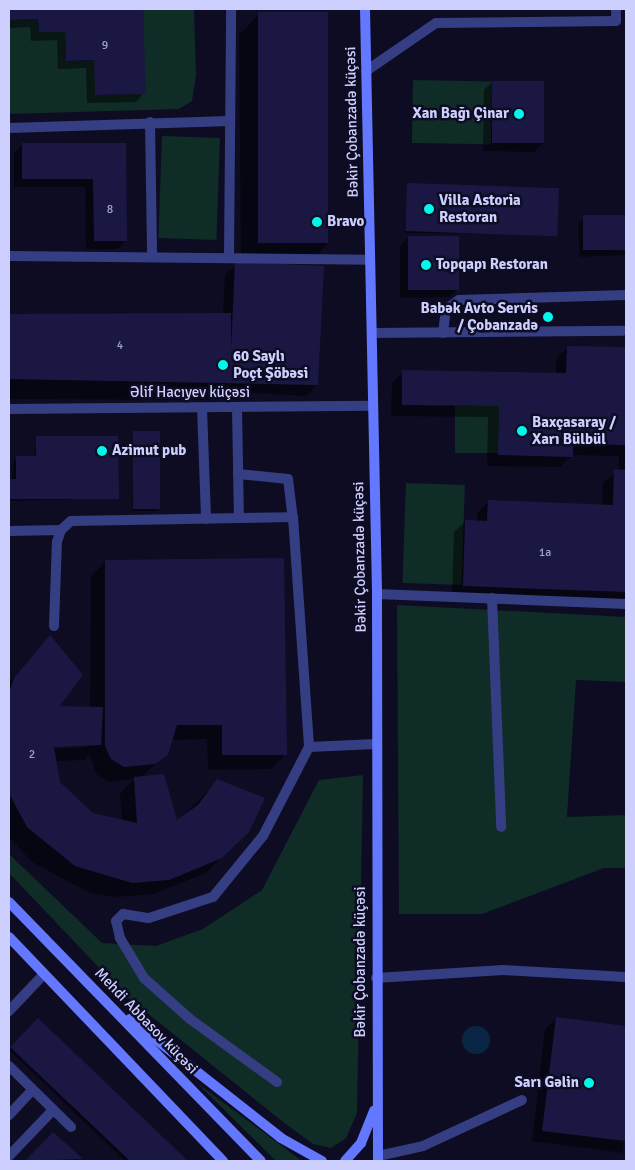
<!DOCTYPE html>
<html>
<head>
<meta charset="utf-8">
<style>
  body { margin:0 }
  #map { position:relative; width:635px; height:1170px; overflow:hidden; background:#0d0c22; font-family:Signika,sans-serif }
  div>[style] { position:absolute }
  [style*='--x'] { left:calc(var(--x)*1px); top:calc(var(--y)*1px); width:calc(var(--w)*1px); rotate:calc(var(--a)*1deg) }
  .green>* { inset:0; background:#0f2c27; transform-origin:0 0 }
  .water>* { inset:0; background:#092744 }
  .round { border-radius:50% }
  .shadow>* { inset:0; background:#0007 }
  .building>* { inset:0; background:#1a1843; transform-origin:0 0 }
  .lane>* { height:10px; margin:-5px; padding:0 5px; transform-origin:5px; border-radius:5px; background:#353e83 }
  .secondary>* { height:10px; margin:-5px; padding:0 5px; transform-origin:5px; border-radius:5px; background:#6477ff }
  .dots>* { width:14px; height:14px; translate:-50% -50%; box-sizing:border-box; border:2px solid #0d0c22; border-radius:50% }
  span { translate:-50% -50%; white-space:nowrap; text-align:center; line-height:1.15; -webkit-text-stroke:5px #0d0c22; paint-order:stroke }
  .number-label { font-size:12px; color:#a0a1d0 }
  .number-label span { -webkit-text-stroke-width:0 }
  .poi-label { font-size:15px; color:#cdcfff; font-weight:700 }
  .right { translate:-100% -50%; text-align:right }
  .left { translate:0 -50%; text-align:left }
  .street-label { font-size:15px; color:#cdcfff }
  .frame { position:absolute; inset:0; border:10px solid #cdcfff; pointer-events:none }
</style>
</head>
<body>
<div id="map">
  <div class="green">
    <i style="clip-path:polygon(143px 9px,194px 9px,196px 75px,192px 101px,179px 109px,9px 114px,10px 20px,38px 19px,39px 32px,65px 32px,66px 61px,94px 60px,96px 95px,145px 94px)"></i>
    <i style="left:413px;top:80px;width:79px;height:63px;rotate:1deg"></i>
    <i style="left:162px;top:136px;width:58px;height:102px;rotate:2deg"></i>
    <i style="left:455px;top:406px;width:44px;height:47px"></i>
    <i style="left:406px;top:483px;width:59px;height:100px;rotate:2deg"></i>
    <i style="clip-path:polygon(397px 605px,626px 617px,626px 682px,576px 680px,567px 817px,626px 815px,626px 868px,604px 868px,482px 914px,399px 914px)"></i>
    <i style="clip-path:polygon(363px 775px,357px 1113px,346px 1138px,331px 1148px,313px 1144px,283px 1122px,126px 996px,9px 873px,9px 854px,102px 943px,156px 946px,203px 929px,262px 890px,319px 780px)"></i>
    <i style="clip-path:polygon(197px 1083px,302px 1161px,276px 1161px)"></i>
  </div>
  <div class="water">
    <i class="round" style="left:462px;top:1026px;width:28px;height:28px"></i>
  </div>
  <div class="shadow">
    <i style="clip-path:polygon(9px 9px,141px 9px,144px 93px,136px 102px,87px 103px,86px 68px,58px 69px,57px 40px,31px 41px,30px 27px,9px 28px)"></i>
    <i style="clip-path:polygon(259px 14px,329px 242px,309px 263px,272px 263px,317px 385px,306px 396px,217px 391px,208px 400px,9px 399px,9px 315px,223px 315px,225px 274px,241px 263px,239px 35px)"></i>
    <i style="clip-path:polygon(492px 82px,543px 143px,534px 152px,483px 151px,484px 90px)"></i>
    <i style="clip-path:polygon(125px 144px,126px 241px,117px 249px,86px 249px,85px 187px,14px 187px,14px 153px,22px 145px)"></i>
    <i style="clip-path:polygon(408px 185px,556px 234px,404px 233px)"></i>
    <i style="clip-path:polygon(626px 216px,625px 255px,580px 257px,578px 224px,584px 218px)"></i>
    <i style="clip-path:polygon(408px 237px,458px 289px,449px 297px,400px 298px,400px 246px)"></i>
    <i style="clip-path:polygon(567px 348px,626px 349px,626px 603px,452px 597px,454px 532px,466px 521px,477px 522px,477px 513px,488px 502px,602px 506px,603px 482px,619px 471px,619px 456px,572px 455px,560px 467px,487px 466px,488px 417px,391px 416px,392px 383px,403px 372px,556px 374px,556px 359px)"></i>
    <i style="clip-path:polygon(134px 433px,160px 509px,157px 511px,132px 511px)"></i>
    <i style="clip-path:polygon(37px 437px,117px 498px,9px 501px,14px 459px,34px 457px)"></i>
    <i style="clip-path:polygon(evenodd,106px 561px,286px 754px,271px 769px,208px 770px,207px 739px,172px 740px,167px 754px,140px 778px,176px 823px,217px 781px,248px 831px,206px 873px,153px 894px,116px 897px,90px 893px,32px 862px,9px 837px,9px 683px,50px 637px,57px 707px,90px 708px,91px 576px,106px 561px,87px 745px,87px 747px,48px 749px,48px 746px,87px 745px,106px 561px,90px 754px,96px 774px,108px 782px,134px 779px,120px 793px,122px 821px,92px 814px,59px 782px,55px 761px,85px 760px,90px 754px)"></i>
    <i style="clip-path:polygon(557px 1018px,626px 1027px,623px 1153px,532px 1141px,545px 1029px)"></i>
    <i style="clip-path:polygon(38px 1020px,186px 1161px,125px 1161px,9px 1050px)"></i>
    <i style="clip-path:polygon(53px 1133px,79px 1161px,26px 1161px,42px 1144px)"></i>
  </div>
  <div class="building">
    <i style="clip-path:polygon(10px 9px,143px 9px,146px 94px,95px 95px,94px 60px,66px 61px,65px 32px,39px 32px,38px 19px,10px 20px)"></i>
    <i style="left:328px;top:12px;width:231px;height:70px;rotate:90deg"></i>
    <i style="left:492px;top:81px;width:52px;height:62px"></i>
    <i style="clip-path:polygon(22px 143px,126px 143px,127px 241px,94px 241px,93px 179px,22px 179px)"></i>
    <i style="left:407px;top:183px;width:152px;height:48px;rotate:2deg"></i>
    <i style="left:626px;top:215px;width:35px;height:43px;rotate:90deg"></i>
    <i style="left:408px;top:236px;width:51px;height:54px"></i>
    <i style="clip-path:polygon(235px 262px,324px 266px,318px 385px,9px 379px,9px 314px,231px 313px,231px 351px)"></i>
    <i style="clip-path:polygon(567px 346px,626px 347px,626px 445px,573px 444px,573px 457px,498px 455px,499px 406px,402px 405px,402px 370px,566px 373px)"></i>
    <i style="left:133px;top:431px;width:27px;height:78px"></i>
    <i style="clip-path:polygon(36px 436px,118px 436px,119px 499px,9px 499px,9px 479px,16px 479px,16px 456px,36px 456px)"></i>
    <i style="clip-path:polygon(614px 469px,626px 470px,626px 592px,463px 586px,465px 520px,487px 521px,488px 500px,613px 505px)"></i>
    <i style="clip-path:polygon(284px 558px,287px 755px,222px 755px,222px 725px,177px 725px,168px 755px,155px 764px,124px 767px,111px 759px,105px 746px,105px 560px)"></i>
    <i style="clip-path:polygon(50px 635px,83px 675px,60px 706px,103px 707px,101px 745px,54px 747px,60px 782px,93px 813px,137px 823px,134px 777px,164px 774px,177px 820px,198px 805px,217px 779px,265px 798px,249px 832px,222px 858px,169px 880px,132px 883px,75px 866px,27px 827px,9px 793px,9px 693px,14px 678px)"></i>
    <i style="clip-path:polygon(556px 1017px,626px 1026px,626px 1141px,542px 1131px)"></i>
    <i style="clip-path:polygon(38px 1018px,188px 1161px,130px 1161px,10px 1047px)"></i>
    <i style="clip-path:polygon(53px 1132px,83px 1159px,25px 1161px)"></i>
  </div>
  <div class="lane">
    <i style="--x:366;--y:71;--w:85;--a:-34.4"></i>
    <i style="--x:436;--y:23;--w:180;--a:-0.6"></i>
    <i style="--x:616;--y:21;--w:12;--a:-90"></i>
    <i style="--x:150;--y:122;--w:134;--a:89.1"></i>
    <i style="--x:9;--y:128;--w:221;--a:-1.8"></i>
    <i style="--x:9;--y:256;--w:361;--a:0.6"></i>
    <i style="--x:229;--y:256;--w:247;--a:-89.5"></i>
    <i style="--x:372;--y:333;--w:251;--a:-0.5"></i>
    <i style="--x:443;--y:333;--w:24;--a:-83"></i>
    <i style="--x:446;--y:309;--w:16;--a:-35"></i>
    <i style="--x:459;--y:300;--w:167;--a:-1.7"></i>
    <i style="--x:202;--y:408;--w:111;--a:87.9"></i>
    <i style="--x:237;--y:408;--w:110;--a:89"></i>
    <i style="--x:9;--y:409;--w:363;--a:-0.5"></i>
    <i style="--x:238;--y:474;--w:50;--a:5.7"></i>
    <i style="--x:288;--y:479;--w:38;--a:83"></i>
    <i style="--x:9;--y:531;--w:52;--a:-1.1"></i>
    <i style="--x:377;--y:594;--w:249;--a:2.3"></i>
    <i style="--x:492;--y:598;--w:229;--a:87.7"></i>
    <i style="--x:54;--y:626;--w:84;--a:-88"></i>
    <i style="--x:57;--y:542;--w:13;--a:-72"></i>
    <i style="--x:61;--y:530;--w:13;--a:-42"></i>
    <i style="--x:71;--y:521;--w:222;--a:-1"></i>
    <i style="--x:293;--y:517;--w:231;--a:86"></i>
    <i style="--x:376;--y:978;--w:127;--a:-3.6"></i>
    <i style="--x:503;--y:970;--w:123;--a:3.3"></i>
    <i style="--x:9;--y:1011;--w:51;--a:-46.6"></i>
    <i style="--x:9;--y:1066;--w:87;--a:44.5"></i>
    <i style="--x:277;--y:1082;--w:107;--a:-144.1"></i>
    <i style="--x:190;--y:1019;--w:62;--a:-138.3"></i>
    <i style="--x:144;--y:978;--w:47;--a:-121"></i>
    <i style="--x:120;--y:938;--w:17;--a:-103"></i>
    <i style="--x:116;--y:921;--w:10;--a:-45"></i>
    <i style="--x:123;--y:914;--w:26;--a:9"></i>
    <i style="--x:149;--y:918;--w:67;--a:-18.2"></i>
    <i style="--x:213;--y:897;--w:79;--a:-50.7"></i>
    <i style="--x:263;--y:836;--w:100;--a:-62.7"></i>
    <i style="--x:309;--y:747;--w:67;--a:-2.6"></i>
    <i style="--x:9;--y:1115;--w:34;--a:-47"></i>
    <i style="--x:9;--y:1156;--w:64;--a:-46.3"></i>
    <i style="--x:378;--y:1156;--w:46;--a:-12.5"></i>
    <i style="--x:423;--y:1146;--w:109;--a:-24.9"></i>
  </div>
  <div class="secondary">
    <i style="--x:365;--y:9;--w:585;--a:88.82"></i>
    <i style="--x:377;--y:594;--w:567;--a:89.9"></i>
    <i style="--x:9;--y:902;--w:361;--a:45.8"></i>
    <i style="--x:9;--y:937;--w:310;--a:46.3"></i>
    <i style="--x:130;--y:1019;--w:192;--a:38.2"></i>
    <i style="--x:281;--y:1138;--w:47;--a:29.3"></i>
    <i style="--x:345;--y:1161;--w:24;--a:-48"></i>
    <i style="--x:361;--y:1143;--w:35;--a:-68"></i>
  </div>
  <div class="dots">
    <i style="left:519px;top:114px;background:#00f8ec"></i>
    <i style="left:429px;top:209px;background:#00f8ec"></i>
    <i style="left:317px;top:222px;background:#00f8ec"></i>
    <i style="left:426px;top:265px;background:#00f8ec"></i>
    <i style="left:548px;top:317px;background:#00f8ec"></i>
    <i style="left:223px;top:365px;background:#00f8ec"></i>
    <i style="left:522px;top:431px;background:#00f8ec"></i>
    <i style="left:102px;top:451px;background:#00f8ec"></i>
    <i style="left:589px;top:1083px;background:#00f8ec"></i>
  </div>
  <div class="number-label">
    <span style="left:105px;top:46px">9</span>
    <span style="left:110px;top:210px">8</span>
    <span style="left:120px;top:346px">4</span>
    <span style="left:545px;top:553px">1a</span>
    <span style="left:32px;top:755px">2</span>
  </div>
  <div class="poi-label">
    <span class="right" style="left:509px;top:114px">Xan Bağı Çinar</span>
    <span class="left" style="left:439px;top:209px">Villa Astoria<br>Restoran</span>
    <span class="left" style="left:327px;top:222px">Bravo</span>
    <span class="left" style="left:436px;top:265px">Topqapı Restoran</span>
    <span class="right" style="left:538px;top:317px">Babək Avto Servis<br>/ Çobanzadə</span>
    <span class="left" style="left:233px;top:365px">60 Saylı<br>Poçt Şöbəsi</span>
    <span class="left" style="left:532px;top:431px">Baxçasaray /<br>Xarı Bülbül</span>
    <span class="left" style="left:112px;top:451px">Azimut pub</span>
    <span class="right" style="left:579px;top:1083px">Sarı Gəlin</span>
  </div>
  <div class="street-label">
    <span style="left:352px;top:122px;rotate:-91deg">Bəkir Çobanzadə küçəsi</span>
    <span style="left:190px;top:393px">Əlif Hacıyev küçəsi</span>
    <span style="left:360px;top:557px;rotate:-91deg">Bəkir Çobanzadə küçəsi</span>
    <span style="left:361px;top:962px;rotate:-90deg">Bəkir Çobanzadə küçəsi</span>
    <span style="left:146px;top:1021px;rotate:46deg">Mehdi Abbasov küçəsi</span>
  </div>
  <div class="frame"></div>
</div>
</body>
</html>
